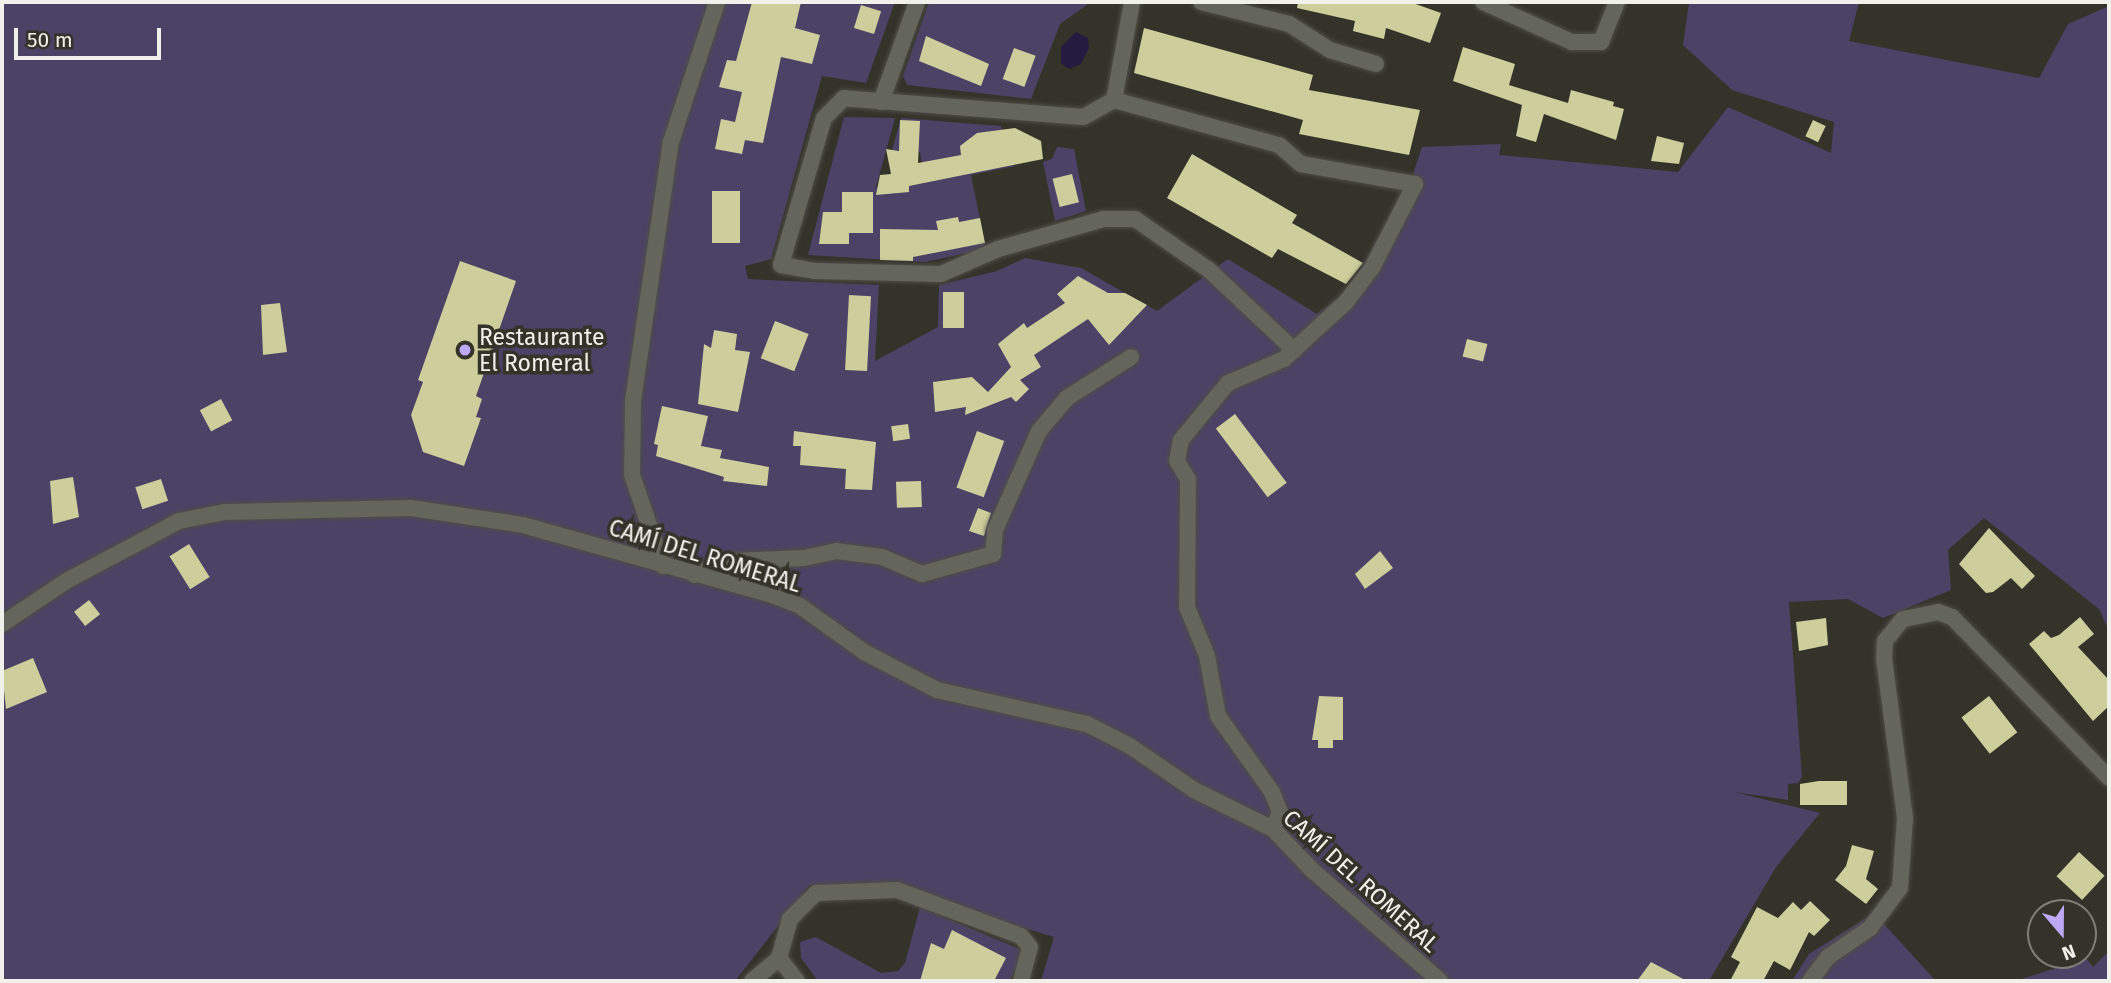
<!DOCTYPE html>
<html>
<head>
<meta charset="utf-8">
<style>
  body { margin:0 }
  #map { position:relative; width:2111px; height:983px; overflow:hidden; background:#33332a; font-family:"Fira Sans",sans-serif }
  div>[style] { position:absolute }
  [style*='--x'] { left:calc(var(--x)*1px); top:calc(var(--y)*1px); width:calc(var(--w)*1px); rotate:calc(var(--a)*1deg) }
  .green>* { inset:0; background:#4c4266 }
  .water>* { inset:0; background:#251a3f }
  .building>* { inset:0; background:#cdce9b; transform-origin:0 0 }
  .roads { filter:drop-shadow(0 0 2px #4e4e47) drop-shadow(0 0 2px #4e4e47) }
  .street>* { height:16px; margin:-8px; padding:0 8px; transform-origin:8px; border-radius:8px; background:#64655b }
  .dots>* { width:19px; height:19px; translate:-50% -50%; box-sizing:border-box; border:4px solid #33332a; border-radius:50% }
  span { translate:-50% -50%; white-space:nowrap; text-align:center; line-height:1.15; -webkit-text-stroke:7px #33332a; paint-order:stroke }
  .poi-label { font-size:23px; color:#f1f1eb }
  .left { translate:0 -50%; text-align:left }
  .street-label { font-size:23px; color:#f1f1eb }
  .frame { position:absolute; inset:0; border:4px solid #f1f1eb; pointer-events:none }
  .north { position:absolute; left:2027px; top:899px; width:70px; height:70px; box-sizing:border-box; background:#33332a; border:2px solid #7f7f77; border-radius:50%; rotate:160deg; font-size:19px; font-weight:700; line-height:28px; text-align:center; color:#f1f1eb }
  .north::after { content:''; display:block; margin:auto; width:24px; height:32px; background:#bda9f5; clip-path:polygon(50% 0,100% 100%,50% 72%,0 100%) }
  .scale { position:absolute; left:14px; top:28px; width:147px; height:32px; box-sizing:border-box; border:4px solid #f1f1eb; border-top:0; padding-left:9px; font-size:21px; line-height:24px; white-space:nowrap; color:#f1f1eb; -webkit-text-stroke:5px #33332a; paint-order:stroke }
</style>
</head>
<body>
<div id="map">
  <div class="green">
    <i style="clip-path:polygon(2px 2px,895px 2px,866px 83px,822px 76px,771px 259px,745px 266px,748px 279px,879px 285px,875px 361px,938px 327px,939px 285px,997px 271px,1025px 258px,1081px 268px,1157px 311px,1228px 259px,1317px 314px,1351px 287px,1412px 177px,1422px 147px,1501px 144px,1499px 155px,1678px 172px,1728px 107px,1831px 153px,1834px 122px,1732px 90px,1683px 45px,1689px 2px,1859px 2px,1849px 41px,2039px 78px,2068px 24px,2109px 6px,2109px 631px,2099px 609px,1984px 518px,1948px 550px,1951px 590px,1883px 618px,1848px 599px,1789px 602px,1802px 777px,1798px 783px,1788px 784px,1788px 800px,1734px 792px,1820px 813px,1776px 867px,1709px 981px,1041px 981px,1054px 937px,897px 890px,810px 885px,735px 981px,2px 981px)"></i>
    <i style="clip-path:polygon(929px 2px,1091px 2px,1060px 24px,1031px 99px,907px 85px,903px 76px)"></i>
    <i style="clip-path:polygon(844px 117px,895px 118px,876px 187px,925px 182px,920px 152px,892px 150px,901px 118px,1001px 126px,1015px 166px,971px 175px,986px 249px,925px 262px,808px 255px)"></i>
    <i style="clip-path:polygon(1057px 147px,1074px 149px,1086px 211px,1055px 221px,1043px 162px,1052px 159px)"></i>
    <i style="clip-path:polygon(920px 907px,1019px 949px,1021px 956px,1010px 981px,818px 981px,801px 958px,800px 942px,816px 937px,881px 973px,898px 971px,905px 963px)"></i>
    <i style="clip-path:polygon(1874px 913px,1936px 981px,1792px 981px,1809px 954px)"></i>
    <i style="clip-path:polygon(2109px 951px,2109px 981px,2016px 981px,2086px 958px,2093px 967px)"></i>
  </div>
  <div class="water">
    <i style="clip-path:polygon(1076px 32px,1088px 38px,1089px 48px,1081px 64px,1069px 69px,1061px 63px,1061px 47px)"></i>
  </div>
  <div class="building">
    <i style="clip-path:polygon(752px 2px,801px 2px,795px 28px,820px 35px,812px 64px,781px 57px,763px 143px,745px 140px,742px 154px,715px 149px,721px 119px,735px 122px,742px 92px,719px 87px,727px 60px,736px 61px)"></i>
    <i style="clip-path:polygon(1298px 2px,1410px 2px,1441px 13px,1430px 43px,1386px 28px,1384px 39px,1353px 31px,1355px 21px,1297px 8px)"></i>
    <i style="left:861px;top:5px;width:21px;height:24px;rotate:17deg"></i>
    <i style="clip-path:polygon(1144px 28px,1313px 75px,1309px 90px,1420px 110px,1409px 155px,1299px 134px,1303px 120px,1134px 73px)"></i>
    <i style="clip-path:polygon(926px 36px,989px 64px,981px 86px,919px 61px)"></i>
    <i style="clip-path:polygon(1463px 47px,1515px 64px,1509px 85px,1568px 103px,1571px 90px,1614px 102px,1613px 106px,1624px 109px,1616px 140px,1544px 114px,1536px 142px,1516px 136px,1522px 105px,1453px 81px)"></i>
    <i style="left:1014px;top:48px;width:23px;height:33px;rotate:20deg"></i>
    <i style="clip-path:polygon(900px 120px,920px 121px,918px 163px,961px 155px,960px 146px,977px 133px,1015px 128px,1041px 141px,1043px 159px,909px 186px,909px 192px,876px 195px,880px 175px,891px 174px,886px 149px,899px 151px)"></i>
    <i style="left:1813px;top:120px;width:14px;height:18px;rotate:25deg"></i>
    <i style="clip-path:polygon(1657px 136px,1684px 143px,1679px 164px,1651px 161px)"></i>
    <i style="clip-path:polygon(1192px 154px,1297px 215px,1292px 223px,1363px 263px,1346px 284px,1278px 249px,1272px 258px,1167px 198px)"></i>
    <i style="left:1072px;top:174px;width:29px;height:20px;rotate:76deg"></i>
    <i style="left:712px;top:191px;width:28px;height:52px"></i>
    <i style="clip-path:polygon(842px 192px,873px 192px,873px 233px,849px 233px,849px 244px,819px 244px,823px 212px,842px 212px)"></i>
    <i style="clip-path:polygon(958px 217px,959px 222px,980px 218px,985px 243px,913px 257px,913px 261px,880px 260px,880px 229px,938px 230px,936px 221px)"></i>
    <i style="clip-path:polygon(460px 261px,516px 281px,476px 396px,482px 399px,476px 417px,481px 418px,464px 466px,423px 452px,411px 415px,423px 382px,418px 380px)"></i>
    <i style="clip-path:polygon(1078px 276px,1108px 293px,1125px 293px,1147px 305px,1109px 345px,1088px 319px,1034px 355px,1041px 367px,1020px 380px,1029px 389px,1016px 402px,1011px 397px,965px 415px,966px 407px,935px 412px,933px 382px,972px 377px,988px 392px,1011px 367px,998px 344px,1024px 323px,1027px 328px,1065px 303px,1057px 294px)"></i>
    <i style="left:943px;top:292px;width:21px;height:36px"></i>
    <i style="left:849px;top:295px;width:22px;height:75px;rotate:3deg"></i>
    <i style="clip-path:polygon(280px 303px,287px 352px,263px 355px,261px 305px)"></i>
    <i style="left:775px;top:321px;width:36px;height:40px;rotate:21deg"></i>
    <i style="clip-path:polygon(714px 330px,737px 334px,735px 350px,750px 352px,738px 412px,698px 404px,704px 344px,711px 348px)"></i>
    <i style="left:1467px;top:339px;width:21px;height:18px;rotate:14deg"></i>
    <i style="left:221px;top:399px;width:24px;height:24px;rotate:62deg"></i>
    <i style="clip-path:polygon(662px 406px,708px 416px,701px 446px,722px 450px,720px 458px,769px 467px,767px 486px,723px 481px,724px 477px,656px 456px,658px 445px,654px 444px)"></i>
    <i style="left:1235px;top:414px;width:86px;height:24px;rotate:53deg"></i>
    <i style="left:908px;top:424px;width:15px;height:17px;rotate:82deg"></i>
    <i style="clip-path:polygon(794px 431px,876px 442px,872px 490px,845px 489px,846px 469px,800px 465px,801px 446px,793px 446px)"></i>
    <i style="left:977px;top:431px;width:29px;height:60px;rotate:20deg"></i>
    <i style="clip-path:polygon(73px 477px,79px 517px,53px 524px,50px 481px)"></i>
    <i style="left:161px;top:479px;width:23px;height:27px;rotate:72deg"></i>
    <i style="left:921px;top:481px;width:26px;height:25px;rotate:88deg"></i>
    <i style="clip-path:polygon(978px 508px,991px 513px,984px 536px,969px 531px)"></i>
    <i style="clip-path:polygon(1989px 528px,2035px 576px,2022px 589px,2011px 578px,1993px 592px,1986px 593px,1959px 564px)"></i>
    <i style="left:189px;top:544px;width:39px;height:23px;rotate:58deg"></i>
    <i style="clip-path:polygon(1380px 551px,1393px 568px,1365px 589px,1355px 574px)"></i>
    <i style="left:89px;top:600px;width:18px;height:19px;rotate:52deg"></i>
    <i style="clip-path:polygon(2080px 617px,2094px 634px,2078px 647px,2109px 680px,2109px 706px,2093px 721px,2029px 644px,2044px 631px,2051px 638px,2059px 635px)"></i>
    <i style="clip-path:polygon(1826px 618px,1828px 645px,1799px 651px,1796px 622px)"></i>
    <i style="clip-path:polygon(33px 658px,47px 692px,6px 709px,2px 671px)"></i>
    <i style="clip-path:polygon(1319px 696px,1343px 697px,1343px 740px,1333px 740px,1333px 748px,1318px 748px,1318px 740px,1312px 740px)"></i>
    <i style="left:1989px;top:696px;width:46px;height:35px;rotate:52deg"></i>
    <i style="clip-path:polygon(1819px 781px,1847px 781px,1847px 805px,1800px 805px,1800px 784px)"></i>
    <i style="clip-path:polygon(1852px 845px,1874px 851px,1866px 879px,1878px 889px,1866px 904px,1835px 880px,1846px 866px)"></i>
    <i style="left:2079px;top:852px;width:35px;height:33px;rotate:43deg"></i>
    <i style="clip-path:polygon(1810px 901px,1830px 920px,1814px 936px,1809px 932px,1790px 970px,1774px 961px,1763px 981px,1730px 981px,1740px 962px,1731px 957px,1757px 907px,1778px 918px,1793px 902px,1801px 910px)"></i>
    <i style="clip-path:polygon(952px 930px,1006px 958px,994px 981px,920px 981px,931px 943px,944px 949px)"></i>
    <i style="clip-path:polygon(1651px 962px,1687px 981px,1637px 981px)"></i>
  </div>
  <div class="roads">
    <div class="street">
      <i style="--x:1132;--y:2;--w:100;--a:100.4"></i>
      <i style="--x:1114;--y:100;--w:35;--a:151"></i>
      <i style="--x:1083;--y:117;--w:240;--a:-175.5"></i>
      <i style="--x:844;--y:98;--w:28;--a:135"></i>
      <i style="--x:824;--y:118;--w:153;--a:106.3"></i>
      <i style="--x:781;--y:265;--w:35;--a:10"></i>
      <i style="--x:815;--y:271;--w:126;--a:1.4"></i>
      <i style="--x:941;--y:274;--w:62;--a:-23.7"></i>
      <i style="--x:998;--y:249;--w:110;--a:-15.8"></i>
      <i style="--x:1104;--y:219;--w:31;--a:0"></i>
      <i style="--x:1135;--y:219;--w:90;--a:34.6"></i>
      <i style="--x:1209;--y:270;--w:117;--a:43.3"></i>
      <i style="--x:1201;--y:2;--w:91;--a:14"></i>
      <i style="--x:1289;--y:24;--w:49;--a:32.4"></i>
      <i style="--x:1330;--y:50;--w:48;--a:16.9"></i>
      <i style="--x:1483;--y:2;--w:98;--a:24.2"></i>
      <i style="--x:1572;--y:42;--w:29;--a:0"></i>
      <i style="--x:1601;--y:42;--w:43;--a:-68.2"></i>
      <i style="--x:1114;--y:100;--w:171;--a:15.3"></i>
      <i style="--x:1279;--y:145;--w:29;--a:41"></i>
      <i style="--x:1301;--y:164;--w:116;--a:10"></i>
      <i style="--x:1415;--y:184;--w:94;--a:117.1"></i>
      <i style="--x:1372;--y:268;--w:43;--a:127.4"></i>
      <i style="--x:1346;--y:302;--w:84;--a:137.4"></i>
      <i style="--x:1284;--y:359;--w:61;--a:156.8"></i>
      <i style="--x:1228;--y:383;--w:74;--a:129.5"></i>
      <i style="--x:1181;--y:440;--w:21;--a:101"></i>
      <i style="--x:1177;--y:461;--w:21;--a:59"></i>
      <i style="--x:1188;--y:479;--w:128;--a:90.4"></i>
      <i style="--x:1187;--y:607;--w:53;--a:67.8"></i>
      <i style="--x:1207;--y:656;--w:61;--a:79.6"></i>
      <i style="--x:1218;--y:716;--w:93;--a:54.6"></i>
      <i style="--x:1272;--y:792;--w:22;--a:68"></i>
      <i style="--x:1280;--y:812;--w:18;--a:112"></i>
      <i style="--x:881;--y:102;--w:106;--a:-70.2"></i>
      <i style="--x:663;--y:566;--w:96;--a:-108.8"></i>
      <i style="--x:632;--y:475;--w:74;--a:-89.2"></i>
      <i style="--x:633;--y:401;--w:262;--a:-81.7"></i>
      <i style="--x:671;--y:142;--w:147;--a:-71.8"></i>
      <i style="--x:694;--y:575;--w:40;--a:-21"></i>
      <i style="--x:731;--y:561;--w:73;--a:-2.4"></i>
      <i style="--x:804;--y:558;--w:33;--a:-12"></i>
      <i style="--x:836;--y:551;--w:46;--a:7.4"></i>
      <i style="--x:882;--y:557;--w:43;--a:23"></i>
      <i style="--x:922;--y:574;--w:74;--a:-15.7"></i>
      <i style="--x:993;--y:554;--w:24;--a:-85"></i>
      <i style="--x:995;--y:530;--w:108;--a:-66"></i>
      <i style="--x:1039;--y:431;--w:43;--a:-49.7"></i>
      <i style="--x:1067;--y:398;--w:76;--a:-32.6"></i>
      <i style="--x:2;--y:624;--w:79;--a:-33.7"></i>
      <i style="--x:68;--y:580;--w:126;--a:-28"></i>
      <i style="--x:179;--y:521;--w:47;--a:-11.1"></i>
      <i style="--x:225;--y:512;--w:186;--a:-1.2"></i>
      <i style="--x:411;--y:508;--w:113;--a:8.6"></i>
      <i style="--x:523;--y:525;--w:259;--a:15.7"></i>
      <i style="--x:772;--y:595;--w:30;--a:21"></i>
      <i style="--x:800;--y:606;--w:79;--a:35.7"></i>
      <i style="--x:864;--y:652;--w:82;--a:27.5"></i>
      <i style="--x:937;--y:690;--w:154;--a:12.8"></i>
      <i style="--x:1087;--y:724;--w:48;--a:27.1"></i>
      <i style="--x:1130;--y:746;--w:78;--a:34.5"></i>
      <i style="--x:1194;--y:790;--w:88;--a:26.3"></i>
      <i style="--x:1273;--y:829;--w:57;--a:46.4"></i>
      <i style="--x:1312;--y:870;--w:169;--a:40.9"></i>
      <i style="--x:779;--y:958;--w:41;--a:-74.2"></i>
      <i style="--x:790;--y:919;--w:37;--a:-45"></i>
      <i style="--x:816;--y:893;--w:81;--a:-2.1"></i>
      <i style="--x:897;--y:890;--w:132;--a:20.4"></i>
      <i style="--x:1021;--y:936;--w:14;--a:51"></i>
      <i style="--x:1030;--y:947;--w:35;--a:105"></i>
      <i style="--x:779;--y:958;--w:29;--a:52"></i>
      <i style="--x:752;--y:981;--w:35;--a:-40"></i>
      <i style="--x:1810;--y:981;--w:30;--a:-53"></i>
      <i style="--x:1828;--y:957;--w:51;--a:-34.6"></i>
      <i style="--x:1870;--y:928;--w:50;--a:-53.1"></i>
      <i style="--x:1900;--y:888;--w:70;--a:-85.9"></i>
      <i style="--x:1905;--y:818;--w:161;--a:-97.5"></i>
      <i style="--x:1884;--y:658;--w:17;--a:-87"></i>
      <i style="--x:1885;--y:641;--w:28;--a:-51"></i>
      <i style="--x:1903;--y:619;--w:36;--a:-11"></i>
      <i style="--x:1938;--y:612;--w:15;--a:20"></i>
      <i style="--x:1952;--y:617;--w:225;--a:45.7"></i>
    </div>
  </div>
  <div class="dots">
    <i style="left:465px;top:350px;background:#bda9f5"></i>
  </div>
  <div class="poi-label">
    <span class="left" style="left:479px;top:350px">Restaurante<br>El Romeral</span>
  </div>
  <div class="street-label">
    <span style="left:705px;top:556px;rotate:17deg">CAMÍ DEL ROMERAL</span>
    <span style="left:1361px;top:881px;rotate:42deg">CAMÍ DEL ROMERAL</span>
  </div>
  <div class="frame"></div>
  <div class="north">N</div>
  <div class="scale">50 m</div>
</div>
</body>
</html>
